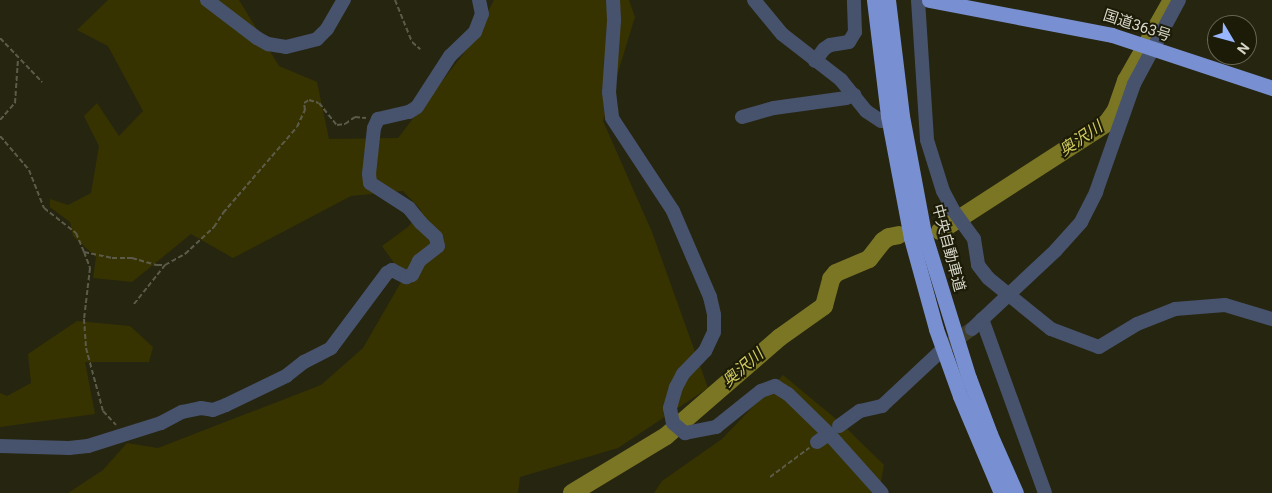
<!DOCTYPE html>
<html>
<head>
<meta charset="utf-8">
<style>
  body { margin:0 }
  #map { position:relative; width:1272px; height:493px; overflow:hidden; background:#262510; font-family:Roboto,"Noto Sans JP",sans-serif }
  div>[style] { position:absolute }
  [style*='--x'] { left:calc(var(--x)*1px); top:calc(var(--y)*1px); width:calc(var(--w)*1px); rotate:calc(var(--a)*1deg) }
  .green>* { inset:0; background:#363300 }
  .river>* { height:18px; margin:-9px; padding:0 9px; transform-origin:9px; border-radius:9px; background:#7b7624 }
  .minor-tunnel>* { height:14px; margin-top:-7px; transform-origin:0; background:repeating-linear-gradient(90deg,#403f2c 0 14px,transparent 0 21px) }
  .path>* { height:2px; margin-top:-1px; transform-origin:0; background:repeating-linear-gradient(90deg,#5c5b49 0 5px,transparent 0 7.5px) }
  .minor>* { height:14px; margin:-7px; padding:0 7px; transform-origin:7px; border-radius:7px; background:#47526c }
  .highway>* { height:15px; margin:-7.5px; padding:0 7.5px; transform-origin:7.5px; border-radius:7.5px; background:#7890d2 }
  span { translate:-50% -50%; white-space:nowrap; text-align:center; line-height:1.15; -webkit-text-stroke:4px #1c1b07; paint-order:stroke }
  .street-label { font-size:15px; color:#d5d5c8 }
  .water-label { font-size:16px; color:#d2cc5e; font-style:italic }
  .north { position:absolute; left:1207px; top:15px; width:50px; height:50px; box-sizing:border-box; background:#1c1b07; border:1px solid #666554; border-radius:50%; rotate:127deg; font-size:14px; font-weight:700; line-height:20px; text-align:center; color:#d5d5c8 }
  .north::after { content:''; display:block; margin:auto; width:18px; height:22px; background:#99b5fd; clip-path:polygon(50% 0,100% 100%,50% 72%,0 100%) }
</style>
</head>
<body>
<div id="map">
  <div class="green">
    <i style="clip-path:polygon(108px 0,239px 0,279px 66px,317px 82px,329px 139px,398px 138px,474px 40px,494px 0,629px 0,635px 17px,603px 121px,652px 232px,708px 388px,618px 448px,520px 477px,518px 493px,68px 493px,103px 470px,127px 443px,158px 448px,321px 385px,363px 348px,404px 277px,382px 246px,408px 227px,421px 210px,403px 191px,351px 196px,233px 258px,191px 234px,132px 282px,93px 278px,96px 257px,73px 236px,70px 222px,50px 207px,50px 199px,68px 205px,91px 193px,99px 146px,84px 116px,97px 103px,119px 136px,143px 111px,108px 46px,77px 30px)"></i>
    <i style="clip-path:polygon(77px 321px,130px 326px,153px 347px,149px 362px,85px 362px,95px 414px,0 427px,0 393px,7px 396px,31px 383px,28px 354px)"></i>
    <i style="clip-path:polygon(783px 375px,842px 424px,884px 465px,879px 493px,654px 493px,662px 481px,722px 439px)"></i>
  </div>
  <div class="river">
    <i style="--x:940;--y:231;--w:199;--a:-32.9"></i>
    <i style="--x:1107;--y:123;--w:16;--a:-55"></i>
    <i style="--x:1116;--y:110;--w:31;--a:-71"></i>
    <i style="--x:1126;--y:81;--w:93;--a:-60.4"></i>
    <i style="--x:572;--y:493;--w:110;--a:-31.2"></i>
    <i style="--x:666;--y:436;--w:150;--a:-40.9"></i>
    <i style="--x:779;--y:338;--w:55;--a:-35.4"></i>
    <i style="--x:824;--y:306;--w:28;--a:-75"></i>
    <i style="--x:831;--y:279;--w:8;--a:-50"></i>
    <i style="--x:836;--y:273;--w:36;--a:-23"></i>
    <i style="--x:869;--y:259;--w:23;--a:-52"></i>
    <i style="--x:883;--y:241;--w:7;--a:-34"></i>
    <i style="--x:889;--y:237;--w:10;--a:-11"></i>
  </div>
  <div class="minor-tunnel">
    <i style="--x:943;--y:349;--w:35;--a:-35"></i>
  </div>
  <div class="path">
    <i style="--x:395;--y:0;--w:45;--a:68"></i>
    <i style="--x:412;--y:42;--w:11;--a:41"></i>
    <i style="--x:0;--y:38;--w:61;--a:46.3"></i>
    <i style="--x:0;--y:120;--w:23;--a:-49"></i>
    <i style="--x:15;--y:103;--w:44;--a:-86.1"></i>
    <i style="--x:0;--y:136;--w:45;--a:49.5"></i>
    <i style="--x:29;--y:170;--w:41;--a:68.5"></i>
    <i style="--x:44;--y:208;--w:41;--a:38"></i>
    <i style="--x:76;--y:233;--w:21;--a:67"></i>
    <i style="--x:84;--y:252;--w:29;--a:12"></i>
    <i style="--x:112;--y:258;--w:20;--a:0"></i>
    <i style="--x:132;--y:258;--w:26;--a:16"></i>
    <i style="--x:157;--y:265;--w:7;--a:0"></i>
    <i style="--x:84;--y:252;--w:17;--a:69"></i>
    <i style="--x:90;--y:268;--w:51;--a:96.7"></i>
    <i style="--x:84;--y:319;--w:29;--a:86"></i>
    <i style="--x:86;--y:348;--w:65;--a:74.9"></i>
    <i style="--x:103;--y:411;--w:19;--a:47"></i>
    <i style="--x:134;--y:304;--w:50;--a:-51.5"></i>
    <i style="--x:165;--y:265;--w:23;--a:-29"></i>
    <i style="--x:185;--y:254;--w:40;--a:-43"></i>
    <i style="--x:214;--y:227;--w:17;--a:-57"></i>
    <i style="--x:223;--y:213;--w:113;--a:-49.3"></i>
    <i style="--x:297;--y:127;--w:19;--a:-65"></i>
    <i style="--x:305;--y:110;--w:7;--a:-98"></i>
    <i style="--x:304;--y:103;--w:6;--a:-31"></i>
    <i style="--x:309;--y:100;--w:10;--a:17"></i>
    <i style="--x:319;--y:103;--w:28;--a:51"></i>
    <i style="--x:337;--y:125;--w:8;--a:-7"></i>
    <i style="--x:345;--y:124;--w:12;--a:-35"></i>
    <i style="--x:355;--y:117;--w:11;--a:5"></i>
    <i style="--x:770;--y:477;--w:49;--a:-36.6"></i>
  </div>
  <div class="minor">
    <i style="--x:207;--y:0;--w:63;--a:37.2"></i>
    <i style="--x:257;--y:38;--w:13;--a:29"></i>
    <i style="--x:268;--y:44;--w:18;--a:9"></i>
    <i style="--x:286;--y:47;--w:32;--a:-14"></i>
    <i style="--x:317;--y:39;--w:14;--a:-45"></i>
    <i style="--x:327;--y:29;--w:34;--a:-60"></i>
    <i style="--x:613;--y:0;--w:21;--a:87"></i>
    <i style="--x:614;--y:21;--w:71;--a:94"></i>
    <i style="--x:609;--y:92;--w:26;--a:83"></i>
    <i style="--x:612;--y:118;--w:111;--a:56.7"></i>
    <i style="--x:673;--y:211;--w:94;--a:66.7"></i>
    <i style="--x:710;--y:297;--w:18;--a:77"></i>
    <i style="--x:714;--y:315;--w:17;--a:90"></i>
    <i style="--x:714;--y:332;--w:21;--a:115"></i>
    <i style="--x:705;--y:351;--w:32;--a:134"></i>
    <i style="--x:683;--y:374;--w:15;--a:118"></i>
    <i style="--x:676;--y:387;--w:22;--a:106"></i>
    <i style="--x:670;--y:408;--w:15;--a:79"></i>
    <i style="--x:673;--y:423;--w:16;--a:40"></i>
    <i style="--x:685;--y:433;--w:32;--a:-11"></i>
    <i style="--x:716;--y:427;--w:58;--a:-38.7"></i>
    <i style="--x:761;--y:391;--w:15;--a:-20"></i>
    <i style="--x:775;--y:386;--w:15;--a:32"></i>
    <i style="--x:788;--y:394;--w:57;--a:44.3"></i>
    <i style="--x:829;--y:434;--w:79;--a:48.1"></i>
    <i style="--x:754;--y:0;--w:44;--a:50.5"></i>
    <i style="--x:782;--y:34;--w:75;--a:37.9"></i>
    <i style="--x:841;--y:80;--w:40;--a:51"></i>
    <i style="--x:866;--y:111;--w:18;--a:34"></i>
    <i style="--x:918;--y:0;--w:140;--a:86.3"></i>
    <i style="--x:927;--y:140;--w:53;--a:72.6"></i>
    <i style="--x:943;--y:191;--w:21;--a:62"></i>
    <i style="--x:953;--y:210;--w:36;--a:54"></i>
    <i style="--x:974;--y:239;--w:26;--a:81"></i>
    <i style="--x:978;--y:265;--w:16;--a:52"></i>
    <i style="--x:988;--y:278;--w:81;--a:39"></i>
    <i style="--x:1051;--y:329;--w:51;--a:20.6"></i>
    <i style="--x:1099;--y:347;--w:44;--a:-31.2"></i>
    <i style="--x:1137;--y:324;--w:41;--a:-21.5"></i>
    <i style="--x:1175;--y:309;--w:50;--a:-4.6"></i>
    <i style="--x:1225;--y:305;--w:49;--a:16.6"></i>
    <i style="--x:815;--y:61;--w:15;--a:-53"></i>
    <i style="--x:824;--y:49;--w:7;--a:-34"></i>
    <i style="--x:830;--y:45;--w:19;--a:-9"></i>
    <i style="--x:849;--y:42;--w:12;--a:-59"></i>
    <i style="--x:855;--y:32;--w:32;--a:-92"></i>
    <i style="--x:742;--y:117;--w:33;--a:-16"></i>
    <i style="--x:774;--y:108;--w:73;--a:-7.9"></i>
    <i style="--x:846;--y:98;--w:9;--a:-21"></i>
    <i style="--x:982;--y:319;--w:185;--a:70.1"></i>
    <i style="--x:972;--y:329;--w:115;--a:-43.2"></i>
    <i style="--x:1056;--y:250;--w:38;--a:-48"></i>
    <i style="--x:1081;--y:222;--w:34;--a:-63"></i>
    <i style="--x:1096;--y:192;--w:114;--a:-70.6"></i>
    <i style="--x:1134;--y:84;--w:95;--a:-61.8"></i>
    <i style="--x:839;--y:426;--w:26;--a:-36"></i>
    <i style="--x:860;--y:411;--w:23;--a:-13"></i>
    <i style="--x:882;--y:406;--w:83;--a:-43.1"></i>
    <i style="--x:817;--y:442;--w:14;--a:-34"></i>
    <i style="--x:0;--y:446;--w:69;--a:1.7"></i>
    <i style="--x:69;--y:448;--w:19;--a:-6"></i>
    <i style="--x:88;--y:446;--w:77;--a:-17.5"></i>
    <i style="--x:161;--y:423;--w:24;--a:-28"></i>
    <i style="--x:182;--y:412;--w:19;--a:-12"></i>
    <i style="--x:201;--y:408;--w:12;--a:9"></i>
    <i style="--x:213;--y:410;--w:14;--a:-21"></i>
    <i style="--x:226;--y:405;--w:67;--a:-25.8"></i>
    <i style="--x:286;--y:376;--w:23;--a:-38"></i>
    <i style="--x:304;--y:362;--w:30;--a:-27"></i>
    <i style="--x:331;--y:348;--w:94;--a:-53.3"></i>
    <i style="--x:387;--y:273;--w:6;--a:-31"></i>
    <i style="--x:392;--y:270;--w:16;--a:27"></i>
    <i style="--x:406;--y:277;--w:6;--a:-18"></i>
    <i style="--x:412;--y:275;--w:16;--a:-63"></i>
    <i style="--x:419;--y:261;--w:24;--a:-38"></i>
    <i style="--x:438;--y:246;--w:9;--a:-103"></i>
    <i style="--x:436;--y:237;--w:21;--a:-137"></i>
    <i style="--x:421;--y:223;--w:19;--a:-129"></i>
    <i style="--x:409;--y:208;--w:46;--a:-147.3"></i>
    <i style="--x:370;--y:183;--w:9;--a:-96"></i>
    <i style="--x:369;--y:174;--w:46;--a:-83.8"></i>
    <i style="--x:374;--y:128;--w:10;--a:-66"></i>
    <i style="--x:378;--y:119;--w:32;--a:-13"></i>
    <i style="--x:409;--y:112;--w:9;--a:-32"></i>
    <i style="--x:417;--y:107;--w:61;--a:-57.1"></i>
    <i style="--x:450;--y:56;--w:35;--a:-44"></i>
    <i style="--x:475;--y:32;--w:19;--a:-69"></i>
    <i style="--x:482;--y:14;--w:14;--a:-102"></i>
  </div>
  <div class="highway">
    <i style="--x:874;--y:0;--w:117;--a:83.1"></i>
    <i style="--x:888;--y:116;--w:124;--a:79.3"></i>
    <i style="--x:911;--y:238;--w:94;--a:74.6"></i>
    <i style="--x:936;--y:329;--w:71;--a:70.3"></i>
    <i style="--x:960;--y:396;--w:105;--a:67.1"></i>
    <i style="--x:888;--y:0;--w:117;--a:83.1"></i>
    <i style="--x:902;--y:116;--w:119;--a:79.4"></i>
    <i style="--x:924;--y:233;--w:152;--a:72.8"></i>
    <i style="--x:969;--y:378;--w:60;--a:69.4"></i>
    <i style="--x:990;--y:434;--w:64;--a:66.2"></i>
    <i style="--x:929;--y:0;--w:186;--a:10.8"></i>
    <i style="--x:1112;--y:35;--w:169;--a:18.3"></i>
  </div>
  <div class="street-label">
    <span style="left:1137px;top:26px;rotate:18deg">国道363号</span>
    <span style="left:948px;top:248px;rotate:75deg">中央自動車道</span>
  </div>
  <div class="water-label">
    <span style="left:1081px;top:139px;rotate:-34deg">奥沢川</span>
    <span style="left:743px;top:368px;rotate:-41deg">奥沢川</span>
  </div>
  <div class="north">N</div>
</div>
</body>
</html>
